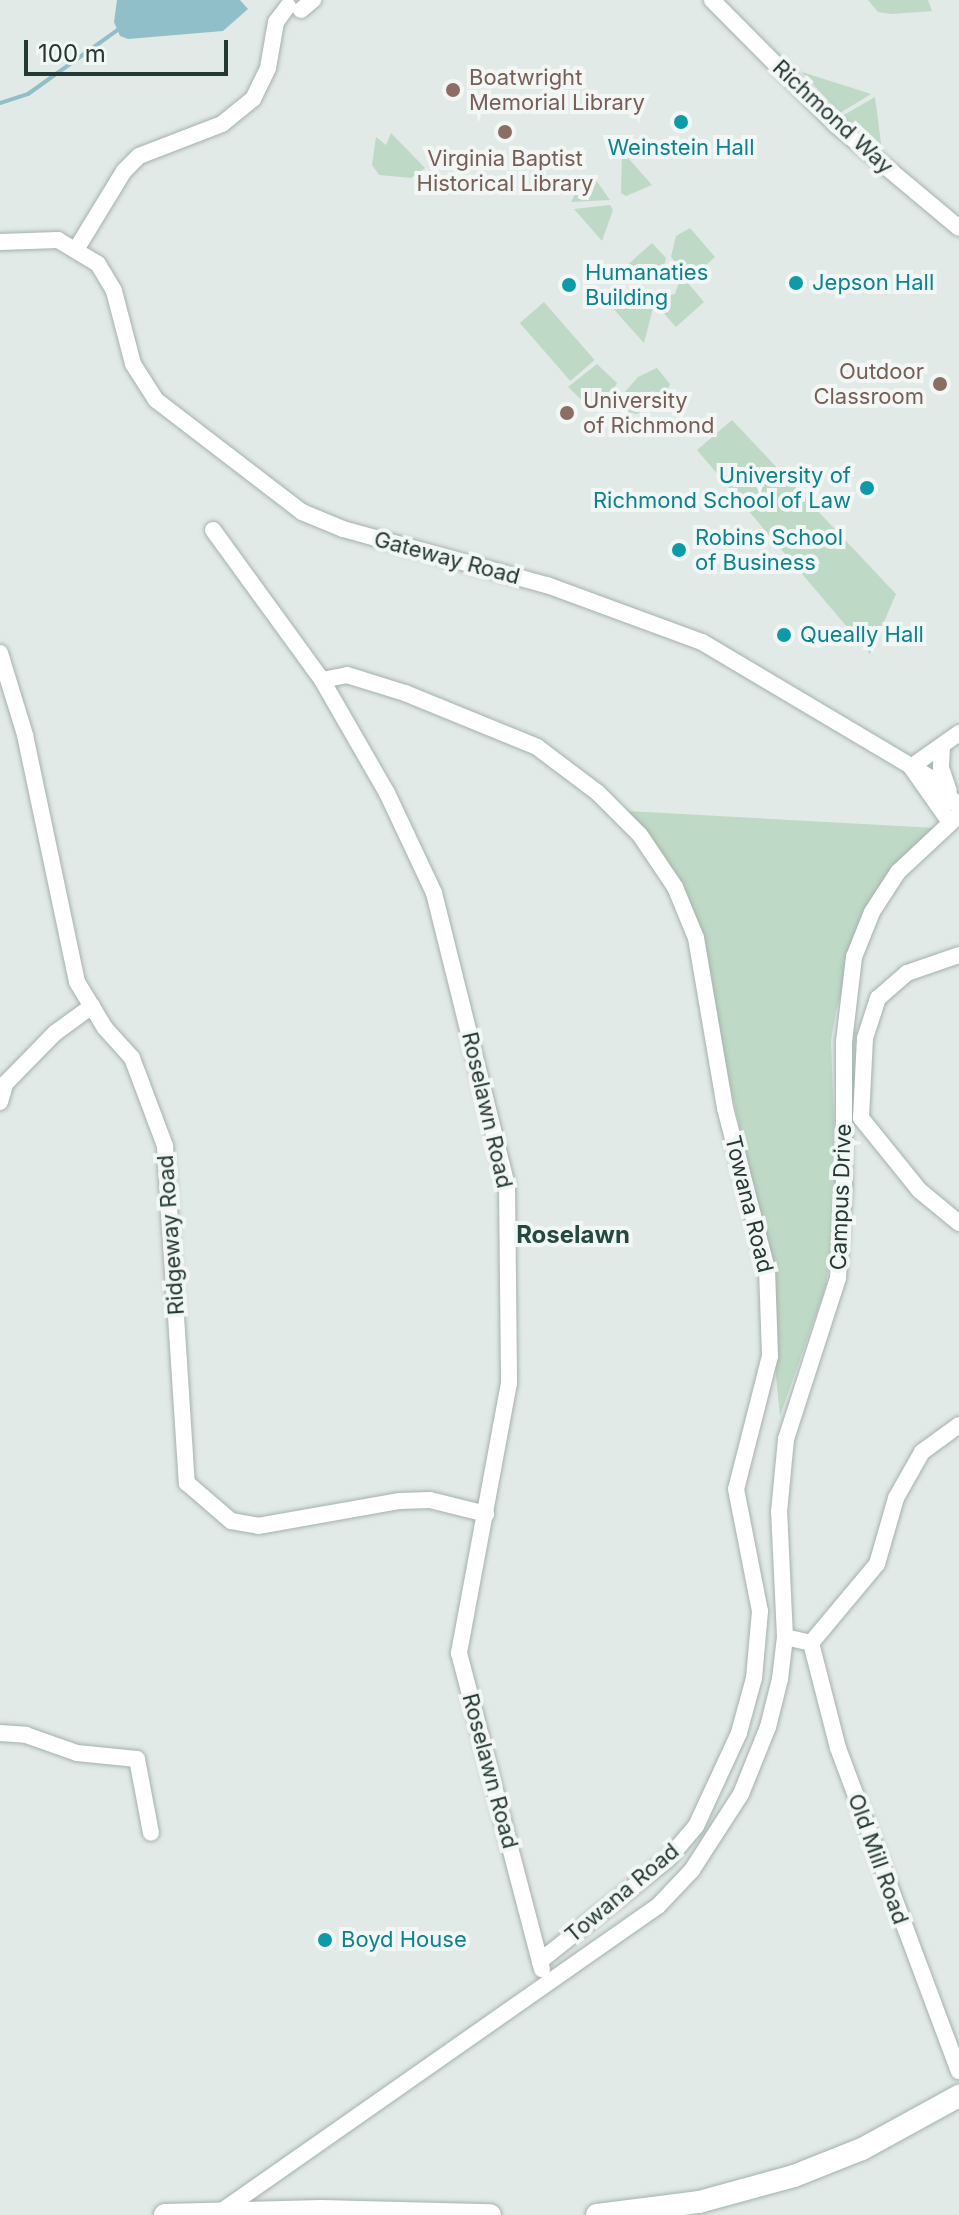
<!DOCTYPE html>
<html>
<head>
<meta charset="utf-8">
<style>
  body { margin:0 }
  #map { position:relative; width:959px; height:2215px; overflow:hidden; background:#e2eae7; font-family:Inter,sans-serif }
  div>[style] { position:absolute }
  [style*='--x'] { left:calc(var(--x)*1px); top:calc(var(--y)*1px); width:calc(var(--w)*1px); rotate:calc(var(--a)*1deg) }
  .green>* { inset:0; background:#bed9c5; transform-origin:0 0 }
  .water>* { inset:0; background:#91bfc9 }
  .stream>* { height:4px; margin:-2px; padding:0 2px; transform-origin:2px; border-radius:2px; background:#91bfc9 }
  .roads { filter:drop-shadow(0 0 2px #a5b1ae) drop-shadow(0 0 2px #a5b1ae) }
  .street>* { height:16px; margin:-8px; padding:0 8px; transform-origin:8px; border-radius:8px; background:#fff }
  .secondary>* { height:22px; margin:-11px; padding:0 11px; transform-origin:11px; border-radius:11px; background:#fff }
  .dots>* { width:22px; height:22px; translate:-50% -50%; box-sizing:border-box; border:4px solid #f2f7f5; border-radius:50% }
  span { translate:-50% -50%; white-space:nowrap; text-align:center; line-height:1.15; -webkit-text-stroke:8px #f2f7f5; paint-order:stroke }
  .education-label { font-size:22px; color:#785e54 }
  .left { translate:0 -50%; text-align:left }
  .right { translate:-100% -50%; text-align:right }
  .street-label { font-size:22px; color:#243934 }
  .culture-label { font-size:22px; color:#0d838f }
  .neighbourhood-label { font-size:24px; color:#234940; font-weight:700 }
  .scale { position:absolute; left:24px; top:40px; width:204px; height:36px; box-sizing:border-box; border:4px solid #243934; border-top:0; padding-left:10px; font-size:24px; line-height:28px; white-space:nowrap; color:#243934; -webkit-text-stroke:6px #f2f7f5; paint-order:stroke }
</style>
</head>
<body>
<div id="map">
  <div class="green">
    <i style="clip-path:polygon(868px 0,928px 0,932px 11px,891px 14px,878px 12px)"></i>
    <i style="clip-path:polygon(802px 72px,871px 94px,840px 113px)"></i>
    <i style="clip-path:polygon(875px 97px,882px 151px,842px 116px)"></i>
    <i style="clip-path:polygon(391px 133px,425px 168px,411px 178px,379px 175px,372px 165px,376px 137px,386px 145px)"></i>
    <i style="clip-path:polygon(622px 151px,652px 185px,626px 196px,621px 193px)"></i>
    <i style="clip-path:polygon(584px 178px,596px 180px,610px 200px,571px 202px)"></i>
    <i style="clip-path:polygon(610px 205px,613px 210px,602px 241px,574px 209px)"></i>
    <i style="clip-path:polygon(690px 228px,715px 257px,704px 267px,710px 274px,688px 277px,671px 257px,676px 236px)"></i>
    <i style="clip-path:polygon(652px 243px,666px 258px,664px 266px,651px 269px,647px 281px,638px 282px,625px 267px)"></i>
    <i style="clip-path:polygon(679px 282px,687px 282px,704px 302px,676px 327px,658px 307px,661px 298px,675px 294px)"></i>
    <i style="clip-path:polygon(636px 288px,653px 308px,644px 343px,609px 304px,608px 291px)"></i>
    <i style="left:544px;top:302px;width:77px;height:32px;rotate:49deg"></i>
    <i style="clip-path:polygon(597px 364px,617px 383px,604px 406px,593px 411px,568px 387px)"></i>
    <i style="clip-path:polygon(657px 368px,670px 384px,665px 397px,637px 414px,619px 410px,624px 393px,638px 377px)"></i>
    <i style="clip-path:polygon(732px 420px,896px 594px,870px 654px,697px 450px)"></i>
    <i style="clip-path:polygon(627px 811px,936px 828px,865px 919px,836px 1011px,831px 1041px,837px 1203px,826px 1286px,780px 1416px,761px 1223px,690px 906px)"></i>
  </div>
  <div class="water">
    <i style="clip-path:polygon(117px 0,240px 0,248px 9px,223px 31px,128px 39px,120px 36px,114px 22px)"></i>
  </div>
  <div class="stream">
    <i style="--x:0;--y:103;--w:29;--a:-18"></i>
    <i style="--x:28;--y:94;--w:112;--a:-35.5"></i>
  </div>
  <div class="roads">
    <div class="street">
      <i style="--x:712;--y:0;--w:176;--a:45.2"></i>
      <i style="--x:836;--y:125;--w:160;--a:39.9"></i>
      <i style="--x:301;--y:10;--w:16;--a:-40"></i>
      <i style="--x:0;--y:242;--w:58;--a:-2"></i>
      <i style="--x:58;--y:240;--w:47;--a:31"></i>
      <i style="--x:98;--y:264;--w:31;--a:59"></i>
      <i style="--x:114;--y:291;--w:75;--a:75.4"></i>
      <i style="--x:133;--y:364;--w:43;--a:57.4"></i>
      <i style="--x:156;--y:400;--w:184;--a:37.5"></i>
      <i style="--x:302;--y:512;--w:44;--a:22.5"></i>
      <i style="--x:343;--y:529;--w:212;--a:15.4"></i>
      <i style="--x:547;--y:585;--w:165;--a:20.2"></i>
      <i style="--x:702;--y:642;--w:269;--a:30.7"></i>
      <i style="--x:933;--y:779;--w:38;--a:47"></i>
      <i style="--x:77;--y:248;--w:90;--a:-58.6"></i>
      <i style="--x:124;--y:171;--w:21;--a:-45"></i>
      <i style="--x:139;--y:156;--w:89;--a:-21.1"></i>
      <i style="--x:222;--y:124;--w:40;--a:-39"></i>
      <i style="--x:253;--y:99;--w:34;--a:-64"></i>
      <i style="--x:268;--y:68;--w:47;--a:-80.1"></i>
      <i style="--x:276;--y:22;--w:20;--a:-53"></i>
      <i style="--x:213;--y:530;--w:185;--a:54"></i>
      <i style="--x:322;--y:680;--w:130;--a:60.1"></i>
      <i style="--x:387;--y:793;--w:110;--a:64.8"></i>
      <i style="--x:434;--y:893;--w:302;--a:76"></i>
      <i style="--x:507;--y:1186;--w:197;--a:89.4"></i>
      <i style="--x:509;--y:1383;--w:275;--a:100.5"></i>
      <i style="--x:459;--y:1653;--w:327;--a:75.3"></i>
      <i style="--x:0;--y:653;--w:86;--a:73"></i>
      <i style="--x:25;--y:735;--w:252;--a:78.1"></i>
      <i style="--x:77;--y:982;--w:54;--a:58.7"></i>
      <i style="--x:105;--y:1028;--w:40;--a:48"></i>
      <i style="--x:132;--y:1058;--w:94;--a:69.4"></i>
      <i style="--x:165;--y:1146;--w:338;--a:86.3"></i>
      <i style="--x:187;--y:1483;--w:58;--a:40.8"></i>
      <i style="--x:231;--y:1521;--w:27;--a:10"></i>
      <i style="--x:258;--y:1526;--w:144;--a:-10"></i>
      <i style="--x:400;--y:1501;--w:30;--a:-2"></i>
      <i style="--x:430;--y:1500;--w:58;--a:14"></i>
      <i style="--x:322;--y:680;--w:25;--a:-11"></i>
      <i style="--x:347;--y:675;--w:61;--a:17.2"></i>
      <i style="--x:405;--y:693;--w:143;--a:22.2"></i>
      <i style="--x:537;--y:747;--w:75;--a:36.9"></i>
      <i style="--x:597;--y:792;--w:61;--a:45"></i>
      <i style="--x:640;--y:835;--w:63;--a:56.1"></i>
      <i style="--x:675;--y:887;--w:55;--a:67.6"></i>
      <i style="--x:696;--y:938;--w:172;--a:80.3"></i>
      <i style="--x:725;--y:1108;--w:166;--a:75.4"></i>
      <i style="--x:767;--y:1269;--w:87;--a:88"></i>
      <i style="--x:770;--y:1356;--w:137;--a:104.3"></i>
      <i style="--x:736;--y:1489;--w:124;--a:78.9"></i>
      <i style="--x:760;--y:1611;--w:67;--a:95.1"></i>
      <i style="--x:754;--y:1678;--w:57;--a:105.3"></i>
      <i style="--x:739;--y:1733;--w:102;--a:114.8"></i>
      <i style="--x:696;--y:1826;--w:43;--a:130.3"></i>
      <i style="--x:668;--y:1859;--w:164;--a:141.4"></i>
      <i style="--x:942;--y:746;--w:22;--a:93"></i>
      <i style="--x:941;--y:768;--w:24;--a:71"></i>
      <i style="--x:911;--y:767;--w:66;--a:54.9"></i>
      <i style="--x:911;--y:767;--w:59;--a:-35.3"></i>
      <i style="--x:959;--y:955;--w:55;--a:160.9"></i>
      <i style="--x:907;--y:973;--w:38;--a:139"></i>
      <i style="--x:878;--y:998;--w:42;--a:108"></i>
      <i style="--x:865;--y:1038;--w:80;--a:92.9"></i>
      <i style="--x:861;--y:1118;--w:92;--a:51.1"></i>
      <i style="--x:919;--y:1190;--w:52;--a:39.5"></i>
      <i style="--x:0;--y:1102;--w:19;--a:-74"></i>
      <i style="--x:5;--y:1084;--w:71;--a:-45.6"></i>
      <i style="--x:55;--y:1033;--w:46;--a:-36.1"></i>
      <i style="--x:785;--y:1637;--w:27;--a:13"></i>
      <i style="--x:811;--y:1643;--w:108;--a:75.6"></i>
      <i style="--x:838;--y:1748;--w:345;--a:69.5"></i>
      <i style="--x:811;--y:1643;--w:103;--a:-50.1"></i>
      <i style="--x:877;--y:1564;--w:69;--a:-73.9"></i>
      <i style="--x:896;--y:1498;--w:53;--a:-60.5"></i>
      <i style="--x:922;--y:1452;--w:46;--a:-36.1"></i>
      <i style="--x:0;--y:1733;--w:26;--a:4"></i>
      <i style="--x:26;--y:1735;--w:54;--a:19.4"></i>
      <i style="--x:77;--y:1753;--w:60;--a:5.7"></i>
      <i style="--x:137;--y:1759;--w:75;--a:79.3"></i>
      <i style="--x:219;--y:2213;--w:536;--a:-34.97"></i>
      <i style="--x:658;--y:1906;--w:50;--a:-46.6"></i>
      <i style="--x:692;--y:1870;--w:90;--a:-57.2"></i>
      <i style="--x:741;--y:1794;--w:72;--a:-68.1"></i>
      <i style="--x:768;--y:1727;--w:49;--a:-76"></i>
      <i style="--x:780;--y:1679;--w:42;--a:-83.2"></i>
      <i style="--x:785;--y:1637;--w:125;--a:-92.7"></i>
      <i style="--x:779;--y:1512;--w:73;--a:-84.5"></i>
      <i style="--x:786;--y:1439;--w:169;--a:-72.1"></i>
      <i style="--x:838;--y:1278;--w:91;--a:-86.2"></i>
      <i style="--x:844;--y:1187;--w:145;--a:-90"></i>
      <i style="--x:844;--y:1042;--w:86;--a:-83.3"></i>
      <i style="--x:854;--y:957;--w:48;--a:-68.2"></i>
      <i style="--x:872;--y:912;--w:48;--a:-57"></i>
      <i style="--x:898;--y:872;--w:83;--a:-43.1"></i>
    </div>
    <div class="secondary">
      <i style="--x:165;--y:2215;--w:156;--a:-1.5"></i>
      <i style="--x:321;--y:2211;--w:169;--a:1.4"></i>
      <i style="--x:597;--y:2215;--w:103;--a:-7.3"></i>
      <i style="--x:699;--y:2202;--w:98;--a:-15.3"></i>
      <i style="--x:794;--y:2176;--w:73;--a:-21.7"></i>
      <i style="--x:862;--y:2149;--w:111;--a:-28.7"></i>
    </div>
  </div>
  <div class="dots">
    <i style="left:453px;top:90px;background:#8d6e63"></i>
    <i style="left:681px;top:122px;background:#0f9aa8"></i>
    <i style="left:505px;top:132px;background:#8d6e63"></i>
    <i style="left:796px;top:283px;background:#0f9aa8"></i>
    <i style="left:569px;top:285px;background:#0f9aa8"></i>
    <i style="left:940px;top:384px;background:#8d6e63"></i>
    <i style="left:567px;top:413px;background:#8d6e63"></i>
    <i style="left:867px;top:488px;background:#0f9aa8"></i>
    <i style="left:679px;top:550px;background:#0f9aa8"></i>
    <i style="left:784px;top:635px;background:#0f9aa8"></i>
    <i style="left:325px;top:1940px;background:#0f9aa8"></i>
  </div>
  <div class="education-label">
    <span class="left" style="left:469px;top:90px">Boatwright<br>Memorial Library</span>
    <span style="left:505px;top:171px">Virginia Baptist<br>Historical Library</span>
    <span class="right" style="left:924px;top:384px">Outdoor<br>Classroom</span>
    <span class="left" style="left:583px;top:413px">University<br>of Richmond</span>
  </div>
  <div class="street-label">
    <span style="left:833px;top:117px;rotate:43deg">Richmond Way</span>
    <span style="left:447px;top:558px;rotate:15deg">Gateway Road</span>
    <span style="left:487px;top:1110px;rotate:77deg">Roselawn Road</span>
    <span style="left:841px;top:1197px;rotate:-88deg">Campus Drive</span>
    <span style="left:749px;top:1204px;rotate:76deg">Towana Road</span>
    <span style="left:171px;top:1235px;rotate:-94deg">Ridgeway Road</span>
    <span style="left:490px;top:1771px;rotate:75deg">Roselawn Road</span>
    <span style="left:878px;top:1859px;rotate:70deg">Old Mill Road</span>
    <span style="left:622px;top:1893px;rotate:-40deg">Towana Road</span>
  </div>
  <div class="culture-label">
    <span style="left:681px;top:148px">Weinstein Hall</span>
    <span class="left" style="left:585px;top:285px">Humanaties<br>Building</span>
    <span class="left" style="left:812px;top:283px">Jepson Hall</span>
    <span class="right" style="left:851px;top:488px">University of<br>Richmond School of Law</span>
    <span class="left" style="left:695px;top:550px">Robins School<br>of Business</span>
    <span class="left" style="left:800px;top:635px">Queally Hall</span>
    <span class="left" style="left:341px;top:1940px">Boyd House</span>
  </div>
  <div class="neighbourhood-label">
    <span style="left:573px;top:1235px">Roselawn</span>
  </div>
  <div class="scale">100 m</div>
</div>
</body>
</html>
